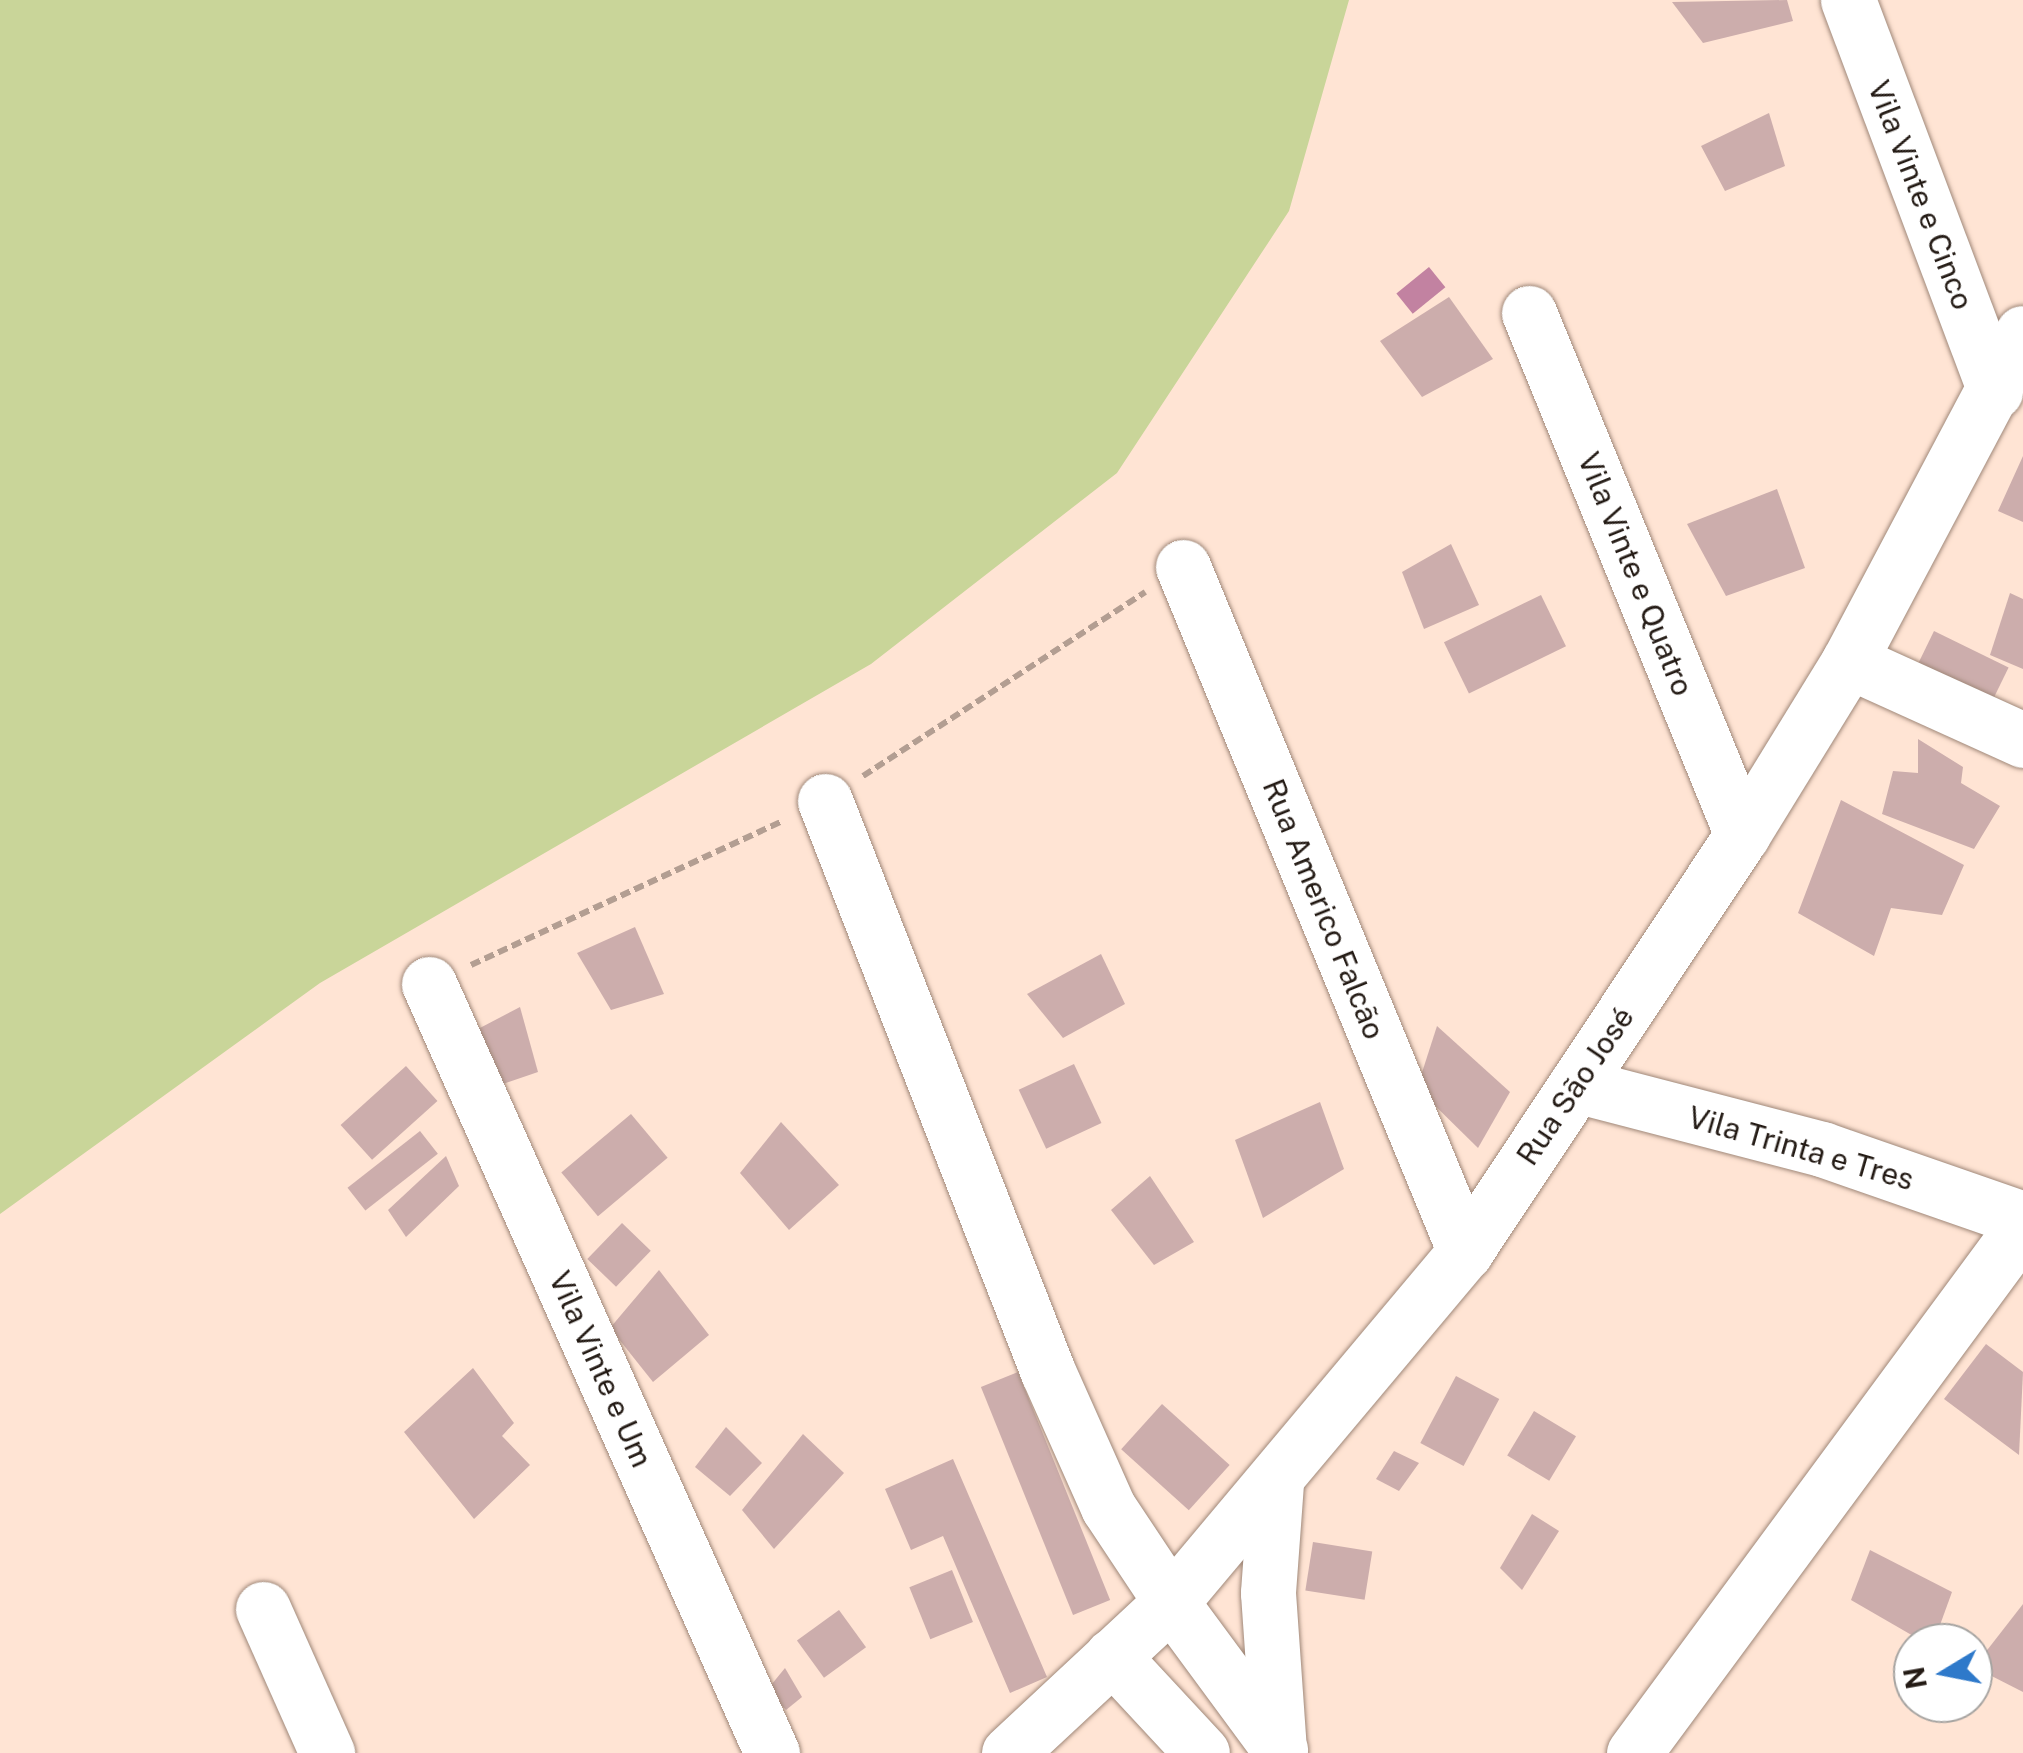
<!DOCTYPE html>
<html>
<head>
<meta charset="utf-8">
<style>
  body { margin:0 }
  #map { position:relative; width:2023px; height:1753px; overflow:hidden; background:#ffe4d4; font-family:"Public Sans",sans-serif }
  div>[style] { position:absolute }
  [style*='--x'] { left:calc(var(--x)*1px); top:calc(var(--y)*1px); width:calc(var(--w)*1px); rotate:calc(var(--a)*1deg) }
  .green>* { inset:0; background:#c9d599 }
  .water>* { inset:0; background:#c282a1; transform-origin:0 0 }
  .building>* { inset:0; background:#ccadac; transform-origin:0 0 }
  .path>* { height:6px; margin-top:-3px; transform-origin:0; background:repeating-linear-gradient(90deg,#b39e92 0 10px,transparent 0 15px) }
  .roads { filter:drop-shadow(0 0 2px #a08879) drop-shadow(0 0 2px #a08879) }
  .minor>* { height:55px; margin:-27.5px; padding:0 27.5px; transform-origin:27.5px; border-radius:27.5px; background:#fff }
  .major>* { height:55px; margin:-27.5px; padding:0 27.5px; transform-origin:27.5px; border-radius:27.5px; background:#fff }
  span { translate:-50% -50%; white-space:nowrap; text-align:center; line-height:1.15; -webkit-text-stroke:8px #fff; paint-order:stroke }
  .street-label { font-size:30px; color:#241b15 }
  .north { position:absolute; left:1893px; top:1623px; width:100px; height:100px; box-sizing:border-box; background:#fff; border:2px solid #a7a4a1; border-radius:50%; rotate:260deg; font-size:28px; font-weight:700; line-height:40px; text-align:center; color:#241b15 }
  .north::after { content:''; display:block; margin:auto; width:35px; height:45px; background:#2e79ca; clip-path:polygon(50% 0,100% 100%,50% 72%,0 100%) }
</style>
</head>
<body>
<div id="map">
  <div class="green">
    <i style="clip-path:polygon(0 0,1349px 0,1289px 211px,1117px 473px,871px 664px,320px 983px,0 1214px)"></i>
  </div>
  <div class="water">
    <i style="left:1429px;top:267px;width:26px;height:42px;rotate:51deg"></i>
  </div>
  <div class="building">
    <i style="clip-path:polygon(1787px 0,1793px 21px,1703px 43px,1672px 2px)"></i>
    <i style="clip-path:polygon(1769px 113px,1785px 166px,1725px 191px,1701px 146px)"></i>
    <i style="clip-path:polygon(1449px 297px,1493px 359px,1422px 397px,1380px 341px)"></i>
    <i style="clip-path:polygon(2023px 456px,2023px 522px,1998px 511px)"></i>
    <i style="clip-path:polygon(1777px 489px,1805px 568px,1726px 596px,1687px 524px)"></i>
    <i style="clip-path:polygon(1451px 544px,1479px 605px,1424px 629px,1402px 572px)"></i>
    <i style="clip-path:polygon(2010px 593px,2023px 599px,2023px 669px,1990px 655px)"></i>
    <i style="left:1541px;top:595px;width:57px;height:108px;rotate:64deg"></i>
    <i style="left:1934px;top:631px;width:83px;height:53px;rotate:26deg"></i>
    <i style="clip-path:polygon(1918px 739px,1963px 767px,1961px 783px,2000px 806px,1974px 849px,1882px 814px,1893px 771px,1918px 773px)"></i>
    <i style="clip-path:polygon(1841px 800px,1964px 865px,1942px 915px,1891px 908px,1874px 956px,1798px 913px)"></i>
    <i style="clip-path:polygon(635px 927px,664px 994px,611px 1010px,577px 953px)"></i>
    <i style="clip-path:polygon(1101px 954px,1125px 1004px,1063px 1038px,1027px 994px)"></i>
    <i style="clip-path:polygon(520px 1007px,538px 1072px,503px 1084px,478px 1029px)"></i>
    <i style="clip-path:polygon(1437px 1026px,1510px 1092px,1478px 1148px,1417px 1088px)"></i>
    <i style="left:1074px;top:1064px;width:65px;height:61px;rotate:65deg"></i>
    <i style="left:406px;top:1066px;width:47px;height:88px;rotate:48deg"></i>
    <i style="clip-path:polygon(1320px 1102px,1344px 1169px,1263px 1218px,1235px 1140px)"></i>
    <i style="left:631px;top:1114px;width:57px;height:91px;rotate:50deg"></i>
    <i style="clip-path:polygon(781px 1122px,839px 1185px,789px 1230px,740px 1173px)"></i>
    <i style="left:420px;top:1131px;width:29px;height:92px;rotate:52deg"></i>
    <i style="clip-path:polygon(446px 1156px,459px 1186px,406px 1237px,388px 1210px)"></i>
    <i style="clip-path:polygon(1150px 1176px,1194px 1242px,1154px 1265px,1111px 1210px)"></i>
    <i style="left:622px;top:1223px;width:40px;height:50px;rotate:44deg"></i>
    <i style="clip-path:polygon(659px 1270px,709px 1335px,653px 1382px,610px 1328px)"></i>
    <i style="clip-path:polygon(1986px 1344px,2023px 1372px,2019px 1455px,1944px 1399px)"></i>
    <i style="clip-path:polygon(473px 1368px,514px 1423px,502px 1436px,530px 1465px,474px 1519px,404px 1432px)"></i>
    <i style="left:1018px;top:1372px;width:246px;height:40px;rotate:68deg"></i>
    <i style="left:1456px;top:1376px;width:49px;height:76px;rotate:28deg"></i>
    <i style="left:1162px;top:1404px;width:91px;height:61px;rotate:42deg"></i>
    <i style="left:1534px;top:1411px;width:49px;height:52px;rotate:31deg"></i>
    <i style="clip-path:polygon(726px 1427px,762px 1463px,730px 1496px,695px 1467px)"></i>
    <i style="clip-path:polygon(803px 1434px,844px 1473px,774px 1549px,742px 1510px)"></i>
    <i style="clip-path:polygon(1394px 1451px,1419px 1463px,1399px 1491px,1376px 1479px)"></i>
    <i style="clip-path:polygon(953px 1459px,1047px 1677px,1010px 1693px,943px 1536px,911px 1550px,885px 1489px)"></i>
    <i style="clip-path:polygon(1532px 1514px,1559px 1531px,1522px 1590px,1500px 1568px)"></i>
    <i style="left:1313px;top:1542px;width:60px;height:49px;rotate:9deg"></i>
    <i style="clip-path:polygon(1870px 1550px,1952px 1592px,1936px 1636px,1915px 1637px,1851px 1600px)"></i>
    <i style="left:952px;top:1570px;width:56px;height:46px;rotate:68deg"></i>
    <i style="clip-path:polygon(2023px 1604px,2023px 1692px,1974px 1667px)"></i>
    <i style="left:839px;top:1610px;width:46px;height:52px;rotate:54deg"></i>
    <i style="clip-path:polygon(785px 1668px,802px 1697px,786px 1710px,767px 1690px)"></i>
  </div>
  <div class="path">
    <i style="--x:863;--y:776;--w:337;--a:-33.1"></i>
    <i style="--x:471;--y:965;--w:343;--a:-24.8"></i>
  </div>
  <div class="roads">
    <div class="minor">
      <i style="--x:1848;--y:0;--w:418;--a:69.4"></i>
      <i style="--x:1529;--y:313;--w:564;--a:67.8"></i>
      <i style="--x:1183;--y:567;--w:741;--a:67.62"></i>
      <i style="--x:1849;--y:661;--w:191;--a:24.4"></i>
      <i style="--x:825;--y:801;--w:613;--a:68.67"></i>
      <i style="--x:1048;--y:1372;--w:148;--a:66"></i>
      <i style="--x:1108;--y:1507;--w:114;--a:56.4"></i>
      <i style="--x:429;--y:984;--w:842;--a:65.96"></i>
      <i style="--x:1576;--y:1085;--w:254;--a:14.6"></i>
      <i style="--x:1822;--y:1149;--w:213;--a:19.2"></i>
      <i style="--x:263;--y:1609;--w:158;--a:66"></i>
      <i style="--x:1634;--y:1753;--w:655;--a:-53.57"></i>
    </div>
    <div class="major">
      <i style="--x:1276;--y:1483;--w:110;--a:94.2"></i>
      <i style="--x:1268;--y:1593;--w:156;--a:86"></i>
      <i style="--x:1171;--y:1602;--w:184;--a:53.6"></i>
      <i style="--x:1112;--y:1656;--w:132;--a:47.1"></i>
      <i style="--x:1009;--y:1753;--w:221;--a:-43"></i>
      <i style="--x:1171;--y:1602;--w:457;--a:-50"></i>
      <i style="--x:1465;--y:1252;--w:501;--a:-56.41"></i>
      <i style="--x:1742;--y:835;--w:204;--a:-58.4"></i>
      <i style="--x:1849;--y:661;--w:371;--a:-62.1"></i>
    </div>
  </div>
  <div class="street-label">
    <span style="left:1921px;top:195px;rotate:69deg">Vila Vinte e Cinco</span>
    <span style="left:1636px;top:574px;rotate:68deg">Vila Vinte e Quatro</span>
    <span style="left:1324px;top:909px;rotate:68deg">Rua Americo Falcão</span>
    <span style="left:1575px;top:1086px;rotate:-56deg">Rua São José</span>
    <span style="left:1801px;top:1148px;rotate:16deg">Vila Trinta e Tres</span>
    <span style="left:601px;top:1369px;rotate:66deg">Vila Vinte e Um</span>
  </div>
  <div class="north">N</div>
</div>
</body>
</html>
